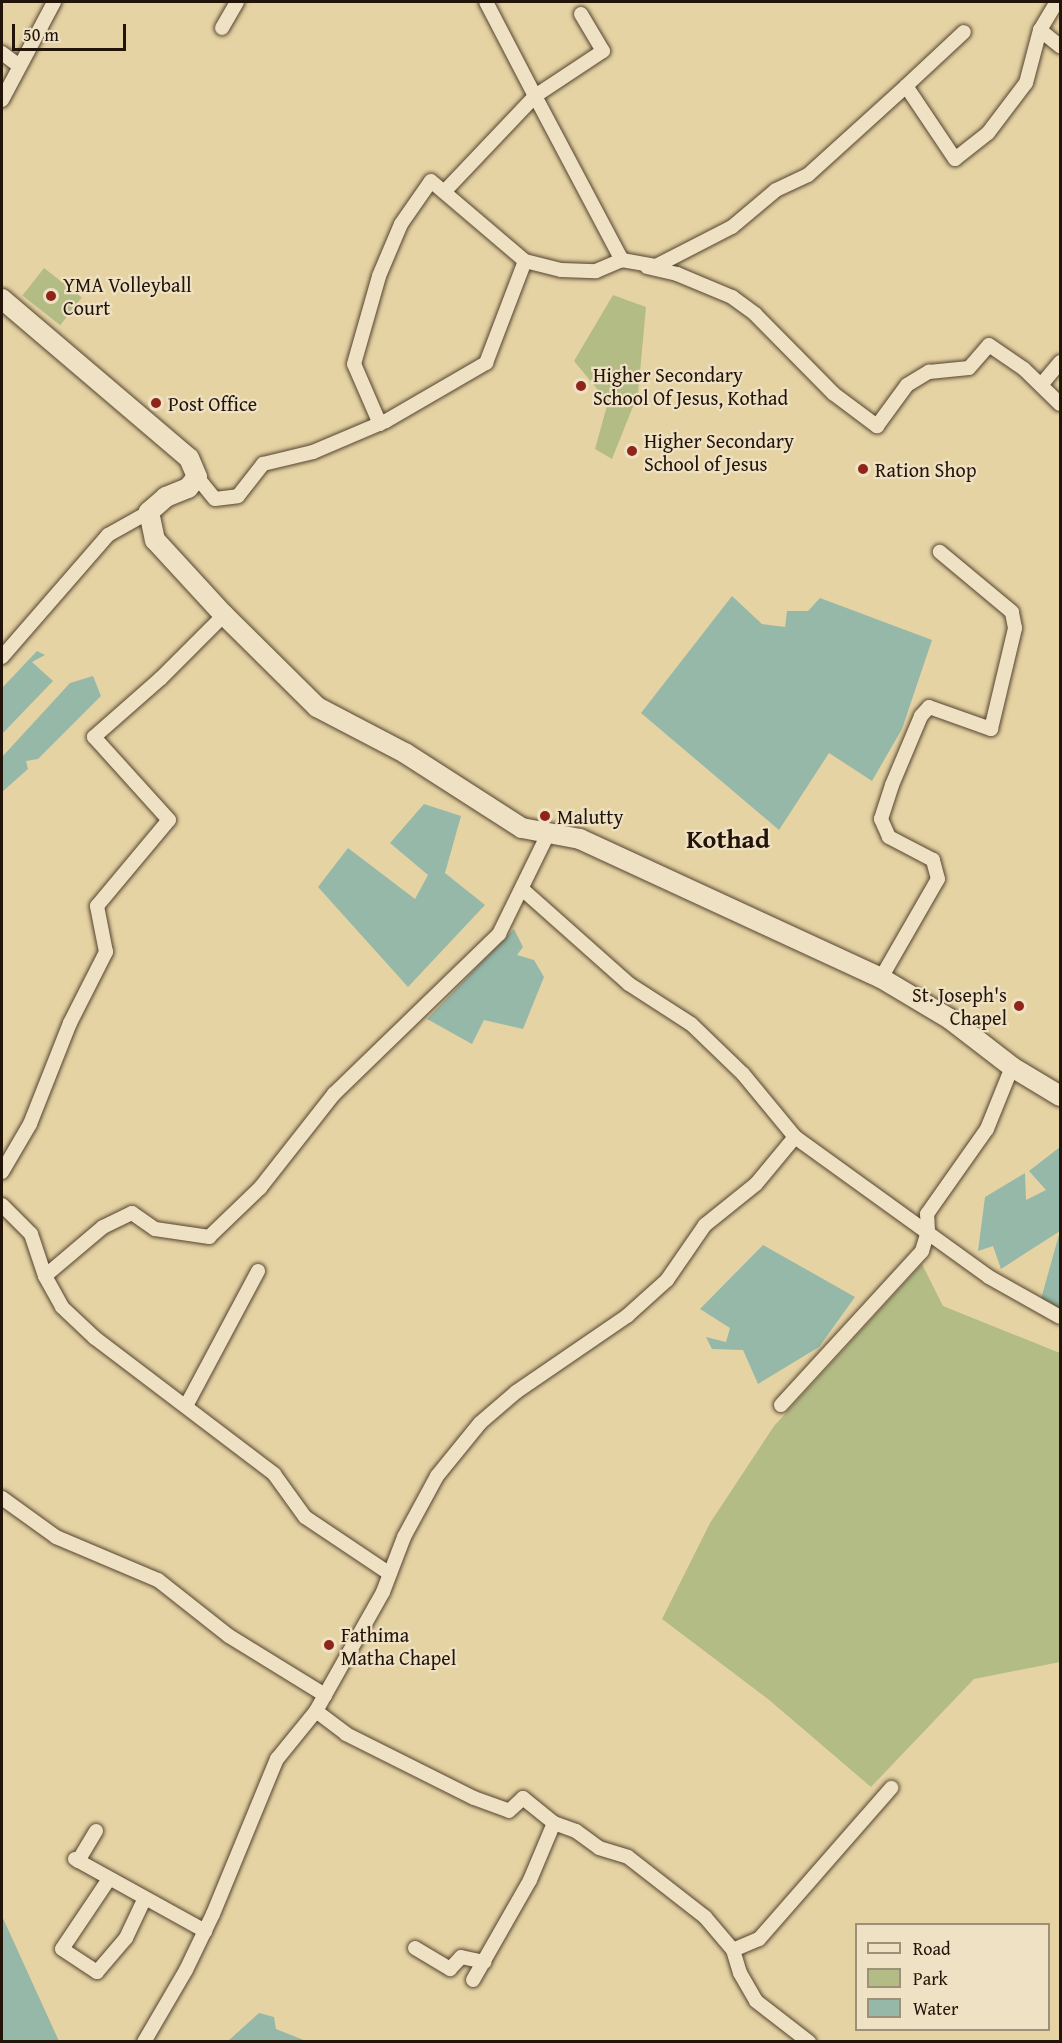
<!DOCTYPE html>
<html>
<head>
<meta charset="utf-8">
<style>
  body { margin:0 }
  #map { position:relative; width:1062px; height:2043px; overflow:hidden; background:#e6d3a4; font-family:"Gentium Book Plus",serif }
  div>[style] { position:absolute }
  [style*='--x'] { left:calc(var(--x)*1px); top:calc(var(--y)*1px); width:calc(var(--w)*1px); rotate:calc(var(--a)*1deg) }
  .green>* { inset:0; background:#b4bc86; transform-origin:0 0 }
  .water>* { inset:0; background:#96b8a8 }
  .roads { filter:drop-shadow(0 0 2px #544430) drop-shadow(0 0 2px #544430) }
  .minor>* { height:14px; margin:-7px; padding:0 7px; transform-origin:7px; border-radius:7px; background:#efe2c4 }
  .secondary>* { height:20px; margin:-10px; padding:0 10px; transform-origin:10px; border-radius:10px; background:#efe2c4 }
  .dots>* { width:16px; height:16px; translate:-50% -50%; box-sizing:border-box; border:3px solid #efe2c4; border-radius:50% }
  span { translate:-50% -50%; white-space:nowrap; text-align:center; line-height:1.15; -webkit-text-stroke:4.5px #efe2c4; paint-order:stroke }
  .poi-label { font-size:20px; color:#231409 }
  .left { translate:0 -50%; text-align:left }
  .right { translate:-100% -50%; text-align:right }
  .district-label { font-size:26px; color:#231409; font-weight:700 }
  .frame { position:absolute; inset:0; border:3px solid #231409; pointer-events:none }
  .legend { position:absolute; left:855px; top:1923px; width:195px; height:108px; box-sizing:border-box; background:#efe2c4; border:2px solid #9d9079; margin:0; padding:8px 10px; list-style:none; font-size:18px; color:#231409 }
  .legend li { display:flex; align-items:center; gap:12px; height:30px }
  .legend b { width:30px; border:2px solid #9d9079 }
  .scale { position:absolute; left:12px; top:24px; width:114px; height:27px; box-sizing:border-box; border:3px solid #231409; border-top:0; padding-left:8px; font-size:18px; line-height:21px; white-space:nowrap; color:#231409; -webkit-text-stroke:4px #efe2c4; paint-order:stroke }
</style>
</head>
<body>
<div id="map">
  <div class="green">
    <i style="left:44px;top:268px;width:48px;height:35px;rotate:38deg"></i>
    <i style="clip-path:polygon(613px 295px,646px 307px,638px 394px,612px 459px,595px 449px,608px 402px,574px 361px)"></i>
    <i style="clip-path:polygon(922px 1264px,943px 1306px,1060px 1353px,1060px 1662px,974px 1679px,871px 1787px,768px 1699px,662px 1619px,710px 1523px,774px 1426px)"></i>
  </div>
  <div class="water">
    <i style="clip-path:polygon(732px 596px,762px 624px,785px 627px,787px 611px,808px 611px,820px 598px,932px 640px,902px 729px,872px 781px,829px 753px,779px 830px,641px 713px)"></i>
    <i style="clip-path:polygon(37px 651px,45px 655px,32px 662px,53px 681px,2px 734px,2px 688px)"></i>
    <i style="clip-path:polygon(93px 676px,101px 696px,38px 759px,26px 761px,28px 769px,2px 792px,2px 757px,70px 683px)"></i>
    <i style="clip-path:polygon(424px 804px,461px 816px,445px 873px,485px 905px,408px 987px,318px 887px,348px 848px,415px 899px,428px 875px,390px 843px)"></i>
    <i style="clip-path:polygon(514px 929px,523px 947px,517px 955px,534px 960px,544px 977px,523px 1029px,484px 1020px,472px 1044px,427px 1019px)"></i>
    <i style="clip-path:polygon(1060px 1147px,1060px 1311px,1041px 1299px,1060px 1231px,1001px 1269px,993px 1246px,978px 1251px,985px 1197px,1025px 1173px,1026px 1200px,1046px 1190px,1029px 1171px)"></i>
    <i style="clip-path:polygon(763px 1245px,855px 1297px,819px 1347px,758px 1384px,743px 1350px,712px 1349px,706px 1337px,726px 1342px,730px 1328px,700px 1309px)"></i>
    <i style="clip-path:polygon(2px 1916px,58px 2039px,59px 2041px,2px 2041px)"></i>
    <i style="clip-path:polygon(259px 2013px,274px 2017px,276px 2029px,306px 2041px,228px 2041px)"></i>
  </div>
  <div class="roads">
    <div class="minor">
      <i style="--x:581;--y:14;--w:43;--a:59.3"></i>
      <i style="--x:603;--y:51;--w:82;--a:146.5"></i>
      <i style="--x:535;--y:96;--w:186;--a:62.1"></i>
      <i style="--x:222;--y:28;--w:30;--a:-60"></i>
      <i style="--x:1040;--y:30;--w:26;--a:39"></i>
      <i style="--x:2;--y:53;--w:21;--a:37"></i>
      <i style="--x:906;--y:86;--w:79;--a:-43"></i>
      <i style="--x:2;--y:100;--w:111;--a:-62"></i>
      <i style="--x:444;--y:192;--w:132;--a:-46.5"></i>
      <i style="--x:535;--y:96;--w:106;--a:-117.5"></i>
      <i style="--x:647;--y:267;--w:31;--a:13"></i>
      <i style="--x:677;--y:274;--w:60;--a:22.7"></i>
      <i style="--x:732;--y:297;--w:29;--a:36"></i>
      <i style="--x:755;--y:314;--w:112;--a:45.4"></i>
      <i style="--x:834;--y:394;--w:54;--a:36.7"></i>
      <i style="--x:877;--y:426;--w:51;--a:-53.8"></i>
      <i style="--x:907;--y:385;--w:26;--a:-31"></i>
      <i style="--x:929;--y:372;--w:40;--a:-5.7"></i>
      <i style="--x:969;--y:368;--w:30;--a:-49"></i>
      <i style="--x:989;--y:345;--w:42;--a:34.4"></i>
      <i style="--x:1024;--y:369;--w:50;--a:44.2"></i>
      <i style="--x:1041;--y:385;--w:30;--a:-50"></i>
      <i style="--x:380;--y:424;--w:65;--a:-113.4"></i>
      <i style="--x:354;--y:364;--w:91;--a:-74.1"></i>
      <i style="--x:379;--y:276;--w:56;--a:-67.1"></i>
      <i style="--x:401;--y:224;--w:52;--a:-55.1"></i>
      <i style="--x:431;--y:181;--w:123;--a:40.4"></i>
      <i style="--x:197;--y:477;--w:28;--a:51"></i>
      <i style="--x:215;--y:499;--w:23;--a:-7"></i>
      <i style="--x:238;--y:496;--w:41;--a:-52"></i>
      <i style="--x:263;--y:464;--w:51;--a:-13.5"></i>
      <i style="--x:313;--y:452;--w:79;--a:-23"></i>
      <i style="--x:386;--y:421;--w:116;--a:-30.1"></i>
      <i style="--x:486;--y:363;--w:109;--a:-69.1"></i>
      <i style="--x:525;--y:261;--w:37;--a:14"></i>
      <i style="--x:561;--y:270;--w:35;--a:2"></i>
      <i style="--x:596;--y:271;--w:28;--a:-23"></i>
      <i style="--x:622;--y:260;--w:35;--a:10"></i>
      <i style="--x:656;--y:266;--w:85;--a:-27.2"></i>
      <i style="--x:732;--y:227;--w:57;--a:-40.1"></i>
      <i style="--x:776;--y:190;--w:35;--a:-25"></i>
      <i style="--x:808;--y:175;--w:132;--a:-42.2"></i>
      <i style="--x:906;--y:86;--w:88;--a:56.1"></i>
      <i style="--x:955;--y:159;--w:42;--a:-38.2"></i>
      <i style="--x:988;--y:133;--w:63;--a:-52.8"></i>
      <i style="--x:1026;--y:83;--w:55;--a:-75.2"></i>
      <i style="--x:1040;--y:30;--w:33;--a:-59"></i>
      <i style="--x:2;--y:657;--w:162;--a:-49"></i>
      <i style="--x:108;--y:535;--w:47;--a:-29.3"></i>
      <i style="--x:881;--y:978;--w:114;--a:-60.1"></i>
      <i style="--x:938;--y:879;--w:20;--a:-105"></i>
      <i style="--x:933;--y:860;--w:50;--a:-152.4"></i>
      <i style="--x:889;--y:837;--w:20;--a:-114"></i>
      <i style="--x:881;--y:819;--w:36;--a:-72"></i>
      <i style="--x:892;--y:785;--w:75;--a:-67.2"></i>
      <i style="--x:921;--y:716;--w:12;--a:-48"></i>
      <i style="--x:929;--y:707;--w:66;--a:19.5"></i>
      <i style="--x:991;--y:729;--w:104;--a:-76.6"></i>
      <i style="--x:1015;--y:628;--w:16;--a:-101"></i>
      <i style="--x:1012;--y:612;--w:94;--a:-140.2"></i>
      <i style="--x:795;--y:1137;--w:239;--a:35.8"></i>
      <i style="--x:989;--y:1277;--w:81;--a:29.4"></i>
      <i style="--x:2;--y:1172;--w:56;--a:-59.7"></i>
      <i style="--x:30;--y:1124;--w:109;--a:-68.4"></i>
      <i style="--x:70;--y:1023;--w:80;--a:-63.1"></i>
      <i style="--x:106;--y:952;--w:47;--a:-101.1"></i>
      <i style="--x:97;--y:906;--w:112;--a:-50.1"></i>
      <i style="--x:169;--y:820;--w:112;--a:-132.1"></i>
      <i style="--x:94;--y:737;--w:89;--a:-41.4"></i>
      <i style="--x:161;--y:678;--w:89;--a:-45"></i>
      <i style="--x:2;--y:1205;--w:41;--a:45"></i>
      <i style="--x:31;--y:1234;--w:44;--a:71.6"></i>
      <i style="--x:45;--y:1276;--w:35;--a:61"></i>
      <i style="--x:62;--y:1307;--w:45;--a:43.2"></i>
      <i style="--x:95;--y:1338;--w:225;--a:37.2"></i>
      <i style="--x:274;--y:1474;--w:53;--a:54.2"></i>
      <i style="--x:305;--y:1517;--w:102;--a:33.8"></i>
      <i style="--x:45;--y:1276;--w:76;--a:-40.2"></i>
      <i style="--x:103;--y:1227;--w:32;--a:-26"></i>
      <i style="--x:132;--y:1213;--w:28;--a:35"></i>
      <i style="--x:155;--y:1229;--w:55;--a:8.4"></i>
      <i style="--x:209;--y:1237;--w:71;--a:-43.9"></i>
      <i style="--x:260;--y:1188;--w:120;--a:-51.8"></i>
      <i style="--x:334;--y:1094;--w:230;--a:-44.1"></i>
      <i style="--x:499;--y:934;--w:111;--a:-63.9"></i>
      <i style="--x:781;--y:1405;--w:209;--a:-47.5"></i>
      <i style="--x:922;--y:1251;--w:21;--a:-73"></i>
      <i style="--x:928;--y:1231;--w:17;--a:-93"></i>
      <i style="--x:927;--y:1214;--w:104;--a:-54.8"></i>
      <i style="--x:987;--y:1129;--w:67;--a:-68"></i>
      <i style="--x:186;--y:1406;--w:153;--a:-61.9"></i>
      <i style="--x:2;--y:1498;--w:67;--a:35.8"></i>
      <i style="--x:56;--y:1537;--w:111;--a:22.9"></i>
      <i style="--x:158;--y:1580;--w:90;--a:38.3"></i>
      <i style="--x:229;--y:1636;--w:113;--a:31.6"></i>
      <i style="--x:316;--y:1711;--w:38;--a:37"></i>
      <i style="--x:346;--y:1734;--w:143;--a:26.6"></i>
      <i style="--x:474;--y:1798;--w:37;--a:20"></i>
      <i style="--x:509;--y:1811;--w:19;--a:-43"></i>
      <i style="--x:523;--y:1798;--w:40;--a:39"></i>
      <i style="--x:554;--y:1823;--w:23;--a:20"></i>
      <i style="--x:576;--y:1831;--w:29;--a:36"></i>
      <i style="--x:599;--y:1848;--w:30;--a:17"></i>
      <i style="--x:628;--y:1857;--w:98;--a:37.9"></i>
      <i style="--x:705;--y:1917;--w:43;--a:49.7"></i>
      <i style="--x:733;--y:1950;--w:24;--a:73"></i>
      <i style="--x:740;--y:1973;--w:32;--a:60"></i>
      <i style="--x:756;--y:2001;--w:67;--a:37.7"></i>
      <i style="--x:75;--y:1859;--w:149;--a:29"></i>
      <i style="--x:78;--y:1861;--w:35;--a:-59"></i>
      <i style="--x:109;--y:1879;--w:84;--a:123.9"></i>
      <i style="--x:62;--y:1949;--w:42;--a:33.3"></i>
      <i style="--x:97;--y:1972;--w:45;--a:-49.5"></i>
      <i style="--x:126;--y:1938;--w:42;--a:-64.7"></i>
      <i style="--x:415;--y:1948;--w:41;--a:31"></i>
      <i style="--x:450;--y:1969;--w:16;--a:-47"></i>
      <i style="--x:461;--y:1957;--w:24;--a:12"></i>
      <i style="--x:733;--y:1950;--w:28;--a:-23"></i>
      <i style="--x:759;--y:1939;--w:201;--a:-48.8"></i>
      <i style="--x:473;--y:1980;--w:115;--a:-60.3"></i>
      <i style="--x:530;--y:1880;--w:62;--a:-67.2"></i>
      <i style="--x:144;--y:2042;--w:83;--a:-59.7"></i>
      <i style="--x:186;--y:1970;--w:62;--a:-64.3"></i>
      <i style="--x:213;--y:1914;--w:168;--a:-67.6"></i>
      <i style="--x:277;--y:1759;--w:62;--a:-50.9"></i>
      <i style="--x:316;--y:1711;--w:137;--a:-60.6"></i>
      <i style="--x:383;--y:1592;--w:59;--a:-69.1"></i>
      <i style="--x:404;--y:1537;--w:69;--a:-61.6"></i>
      <i style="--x:437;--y:1476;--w:68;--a:-50.9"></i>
      <i style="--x:480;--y:1423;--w:48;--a:-40.7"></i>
      <i style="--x:516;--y:1392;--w:135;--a:-34.4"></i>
      <i style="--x:627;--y:1316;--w:54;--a:-42"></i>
      <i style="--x:667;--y:1280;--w:67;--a:-55.4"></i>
      <i style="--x:705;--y:1225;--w:65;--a:-38.8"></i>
      <i style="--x:756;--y:1184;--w:61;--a:-50.3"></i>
      <i style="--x:795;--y:1137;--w:82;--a:-129.5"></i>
      <i style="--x:743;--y:1074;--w:72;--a:-136.1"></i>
      <i style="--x:691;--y:1024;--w:74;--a:-147.2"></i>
      <i style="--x:629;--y:984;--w:143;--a:-138.4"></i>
    </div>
    <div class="secondary">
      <i style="--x:2;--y:299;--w:245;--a:40.4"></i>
      <i style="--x:189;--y:458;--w:21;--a:67"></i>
      <i style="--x:197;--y:477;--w:14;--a:129"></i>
      <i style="--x:188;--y:488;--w:24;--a:158"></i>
      <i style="--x:166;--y:497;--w:23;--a:139"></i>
      <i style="--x:149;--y:512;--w:29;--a:78"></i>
      <i style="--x:155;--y:540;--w:102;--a:47.4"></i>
      <i style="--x:224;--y:615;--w:131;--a:44.7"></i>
      <i style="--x:317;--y:707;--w:99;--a:27.6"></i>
      <i style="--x:405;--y:753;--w:139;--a:32.7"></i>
      <i style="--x:522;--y:828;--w:59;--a:10.7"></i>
      <i style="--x:580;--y:839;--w:332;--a:24.8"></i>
      <i style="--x:881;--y:978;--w:80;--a:30.7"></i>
      <i style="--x:950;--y:1019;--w:78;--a:37.7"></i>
      <i style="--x:1012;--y:1067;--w:56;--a:31.1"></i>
    </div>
  </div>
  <div class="dots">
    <i style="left:51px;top:296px;background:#8f2418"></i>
    <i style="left:581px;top:386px;background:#8f2418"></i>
    <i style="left:156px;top:403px;background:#8f2418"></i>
    <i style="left:632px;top:451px;background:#8f2418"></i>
    <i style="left:863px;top:469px;background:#8f2418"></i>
    <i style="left:545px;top:816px;background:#8f2418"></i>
    <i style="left:1019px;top:1006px;background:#8f2418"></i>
    <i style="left:329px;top:1645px;background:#8f2418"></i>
  </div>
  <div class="poi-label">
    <span class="left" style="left:63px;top:296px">YMA Volleyball<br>Court</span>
    <span class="left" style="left:593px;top:386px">Higher Secondary<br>School Of Jesus, Kothad</span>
    <span class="left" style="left:168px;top:403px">Post Office</span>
    <span class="left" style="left:644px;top:452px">Higher Secondary<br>School of Jesus</span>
    <span class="left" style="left:875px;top:469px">Ration Shop</span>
    <span class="left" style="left:557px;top:816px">Malutty</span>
    <span class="right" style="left:1007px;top:1006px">St. Joseph's<br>Chapel</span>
    <span class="left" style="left:341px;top:1646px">Fathima<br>Matha Chapel</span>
  </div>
  <div class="district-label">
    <span style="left:728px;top:839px">Kothad</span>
  </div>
  <div class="frame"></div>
  <ul class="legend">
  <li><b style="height:8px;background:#efe2c4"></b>Road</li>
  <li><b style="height:16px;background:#b4bc86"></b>Park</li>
  <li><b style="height:16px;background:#96b8a8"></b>Water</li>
  </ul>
  <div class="scale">50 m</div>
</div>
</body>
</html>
